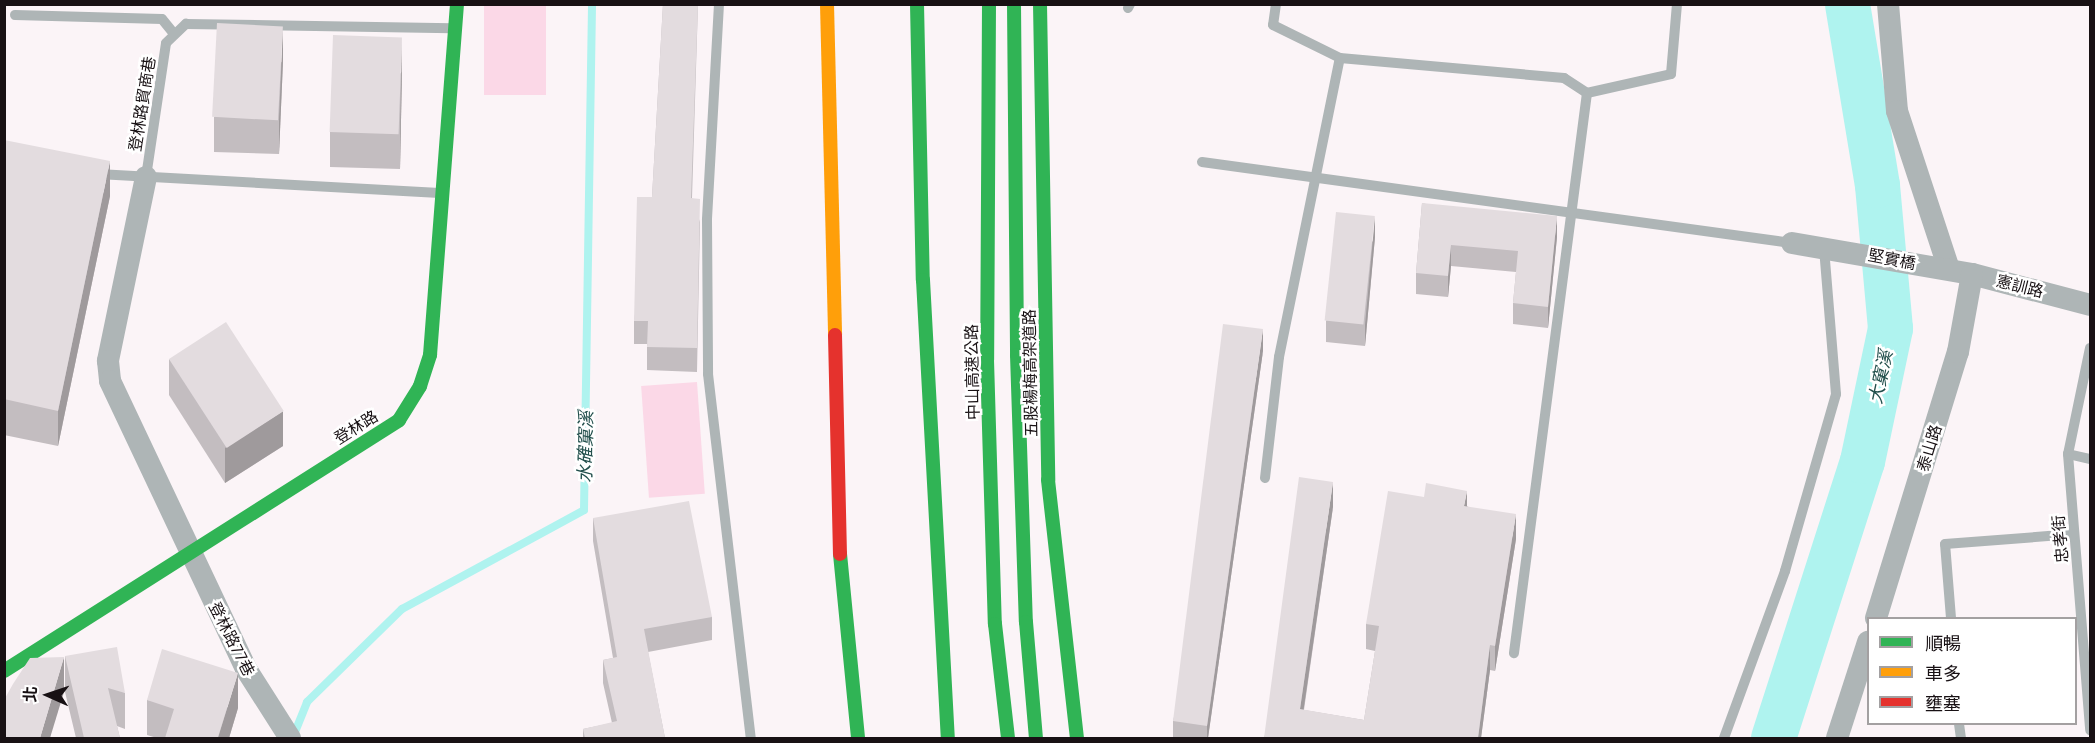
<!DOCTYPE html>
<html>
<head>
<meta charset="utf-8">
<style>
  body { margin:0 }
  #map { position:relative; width:2095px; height:743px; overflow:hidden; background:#fbf4f7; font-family:Manrope,"Noto Sans TC",sans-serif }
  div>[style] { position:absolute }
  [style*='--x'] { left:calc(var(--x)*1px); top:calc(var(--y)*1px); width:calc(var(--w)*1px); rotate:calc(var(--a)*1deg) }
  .green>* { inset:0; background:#fbd8e7; transform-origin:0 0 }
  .stream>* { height:8px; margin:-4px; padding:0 4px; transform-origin:4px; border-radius:4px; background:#aff3ef }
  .river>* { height:45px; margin:-22.5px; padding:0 22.5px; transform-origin:22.5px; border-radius:22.5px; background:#aff3ef }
  .lane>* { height:10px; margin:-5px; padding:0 5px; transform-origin:5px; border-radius:5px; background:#aeb5b6 }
  .street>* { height:22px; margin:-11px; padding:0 11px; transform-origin:11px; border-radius:11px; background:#aeb5b6 }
  .fast>* { height:14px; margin:-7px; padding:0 7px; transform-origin:7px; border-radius:7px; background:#30b455 }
  .slow>* { height:14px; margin:-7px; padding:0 7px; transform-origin:7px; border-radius:7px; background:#ff9f0a }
  .jam>* { height:14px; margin:-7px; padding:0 7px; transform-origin:7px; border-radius:7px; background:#e5322d }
  .wall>* { inset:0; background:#c3bdc0 }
  .shaded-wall>* { inset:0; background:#9f9a9c }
  .building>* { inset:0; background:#e3dcdf; transform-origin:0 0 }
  span { translate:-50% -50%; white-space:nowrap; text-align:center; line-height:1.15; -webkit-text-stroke:5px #fff; paint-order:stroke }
  .street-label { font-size:16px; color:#181114 }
  .water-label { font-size:18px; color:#224f4c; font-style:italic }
  .frame { position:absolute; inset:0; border:6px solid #181114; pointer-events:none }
  .legend { position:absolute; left:1867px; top:617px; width:210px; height:108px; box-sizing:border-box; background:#fff; border:2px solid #a3a0a1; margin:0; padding:8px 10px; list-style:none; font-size:18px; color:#181114 }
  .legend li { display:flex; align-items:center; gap:12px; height:30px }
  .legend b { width:30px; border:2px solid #a3a0a1 }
  .north { position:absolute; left:18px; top:665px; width:60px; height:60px; -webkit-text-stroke:4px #fff; paint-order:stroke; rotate:273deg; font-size:16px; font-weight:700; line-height:24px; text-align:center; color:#181114 }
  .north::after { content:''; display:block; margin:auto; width:21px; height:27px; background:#181114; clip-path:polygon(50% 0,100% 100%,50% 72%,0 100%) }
</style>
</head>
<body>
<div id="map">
  <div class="green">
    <i style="left:484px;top:5px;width:62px;height:90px"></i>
    <i style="left:697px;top:382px;width:112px;height:56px;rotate:86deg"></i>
  </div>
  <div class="stream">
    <i style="--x:293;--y:737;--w:38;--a:-68"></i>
    <i style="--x:307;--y:702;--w:133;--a:-44.4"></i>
    <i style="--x:402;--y:609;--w:207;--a:-28.5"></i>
    <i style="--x:584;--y:510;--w:506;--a:-89.09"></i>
  </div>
  <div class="river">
    <i style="--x:1773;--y:738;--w:291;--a:-72.2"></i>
    <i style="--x:1862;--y:461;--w:136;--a:-78.1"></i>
    <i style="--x:1890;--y:328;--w:144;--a:-95.2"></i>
    <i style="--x:1877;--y:185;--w:183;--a:-99.4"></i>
  </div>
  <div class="lane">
    <i style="--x:719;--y:4;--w:216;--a:93.2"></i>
    <i style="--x:707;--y:220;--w:154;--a:89.6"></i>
    <i style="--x:708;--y:374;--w:367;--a:83.3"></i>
    <i style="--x:1276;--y:4;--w:21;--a:98"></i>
    <i style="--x:1273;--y:25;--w:75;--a:26.2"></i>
    <i style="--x:1128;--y:8;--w:4;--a:-63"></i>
    <i style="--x:15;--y:15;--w:147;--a:1.6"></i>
    <i style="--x:162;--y:19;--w:19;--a:51"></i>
    <i style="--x:1587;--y:93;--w:86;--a:-12.7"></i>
    <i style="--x:1671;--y:74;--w:70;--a:-85.1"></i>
    <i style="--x:1202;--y:162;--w:596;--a:7.82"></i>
    <i style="--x:98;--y:174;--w:342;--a:3.2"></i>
    <i style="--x:146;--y:177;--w:135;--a:-81.5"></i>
    <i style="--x:166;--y:43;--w:28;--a:-44"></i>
    <i style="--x:186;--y:24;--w:266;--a:0.9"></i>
    <i style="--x:2090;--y:348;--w:108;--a:101.7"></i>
    <i style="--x:2068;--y:454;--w:277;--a:85.4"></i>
    <i style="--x:2068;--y:454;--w:23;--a:13"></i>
    <i style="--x:1265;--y:478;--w:122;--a:-83.4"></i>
    <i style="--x:1279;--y:357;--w:305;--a:-78.5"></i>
    <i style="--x:1340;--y:58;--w:225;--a:5.1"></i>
    <i style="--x:1564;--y:78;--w:27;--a:33"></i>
    <i style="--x:1587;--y:93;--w:565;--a:97.43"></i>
    <i style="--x:1951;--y:618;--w:74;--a:-94.6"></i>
    <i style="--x:1945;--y:544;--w:129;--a:-4.4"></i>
    <i style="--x:1959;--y:724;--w:14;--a:82"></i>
    <i style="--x:1724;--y:738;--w:178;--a:-69.9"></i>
    <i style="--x:1785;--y:571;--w:184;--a:-73.9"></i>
    <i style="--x:1836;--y:394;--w:147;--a:-94.7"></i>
  </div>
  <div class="street">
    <i style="--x:1888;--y:4;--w:107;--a:85.2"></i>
    <i style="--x:1897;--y:111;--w:166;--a:71.8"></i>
    <i style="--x:146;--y:177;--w:188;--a:101.7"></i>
    <i style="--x:108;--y:361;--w:20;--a:84"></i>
    <i style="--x:110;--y:381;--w:318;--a:64.7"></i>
    <i style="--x:246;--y:669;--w:82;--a:57.5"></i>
    <i style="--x:1792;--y:243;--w:183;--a:9.8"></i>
    <i style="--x:1972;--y:274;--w:122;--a:14.7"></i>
    <i style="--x:1876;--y:618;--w:278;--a:-72.9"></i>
    <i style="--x:1958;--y:352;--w:79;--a:-79.8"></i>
    <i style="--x:1837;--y:738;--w:101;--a:-72.1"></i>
  </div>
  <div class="fast">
    <i style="--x:917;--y:4;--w:276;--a:88.8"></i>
    <i style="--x:923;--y:280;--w:459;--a:86.9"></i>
    <i style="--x:989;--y:4;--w:356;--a:90.3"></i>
    <i style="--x:987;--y:360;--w:264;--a:88.3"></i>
    <i style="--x:995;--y:624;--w:115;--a:83.5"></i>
    <i style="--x:1014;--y:4;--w:351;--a:89.5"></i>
    <i style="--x:1017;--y:355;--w:267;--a:88.1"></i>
    <i style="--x:1026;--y:622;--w:116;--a:85.1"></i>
    <i style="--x:1040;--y:4;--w:476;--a:89"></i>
    <i style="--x:1048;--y:480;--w:260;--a:83.6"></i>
    <i style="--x:840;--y:554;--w:185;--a:84.4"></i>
    <i style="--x:4;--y:671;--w:468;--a:-32.4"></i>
    <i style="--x:399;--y:420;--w:40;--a:-58"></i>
    <i style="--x:420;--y:386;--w:33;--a:-72"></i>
    <i style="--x:430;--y:355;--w:352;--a:-85.6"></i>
  </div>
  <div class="slow">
    <i style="--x:827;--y:4;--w:331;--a:88.6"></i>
  </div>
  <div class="jam">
    <i style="--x:835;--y:335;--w:219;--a:88.7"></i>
  </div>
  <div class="wall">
    <i style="clip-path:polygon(663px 4px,698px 4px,692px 198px,700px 222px,697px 372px,647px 370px,647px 344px,634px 344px,634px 321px,652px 197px)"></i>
    <i style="clip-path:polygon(283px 61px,279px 154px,214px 152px,214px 117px)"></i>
    <i style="clip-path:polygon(402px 72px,400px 169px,330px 167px,330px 132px)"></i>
    <i style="clip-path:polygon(4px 140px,110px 196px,58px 446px,4px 435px)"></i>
    <i style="clip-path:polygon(1422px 203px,1557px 237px,1548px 328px,1513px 324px,1513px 303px,1516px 272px,1451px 266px,1448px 297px,1416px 294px,1416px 273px)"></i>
    <i style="clip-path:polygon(1375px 237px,1365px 346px,1326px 342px,1326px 321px)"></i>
    <i style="clip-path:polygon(1263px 351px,1208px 738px,1173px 738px,1173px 721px)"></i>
    <i style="clip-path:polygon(169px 359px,283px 446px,225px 483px,169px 395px)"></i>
    <i style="clip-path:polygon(1467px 506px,1516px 539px,1495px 671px,1490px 670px,1481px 738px,1264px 738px,1333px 507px,1304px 710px,1364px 720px,1375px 651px,1366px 649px,1366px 624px)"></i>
    <i style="clip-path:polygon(593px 518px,712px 617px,712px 640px,648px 652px,665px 738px,583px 738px,583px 729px,612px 723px,603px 683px,603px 660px,613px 658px,593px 541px)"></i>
    <i style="clip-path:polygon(65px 656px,125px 693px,125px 729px,117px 726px,120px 738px,76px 738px,65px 692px)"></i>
    <i style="clip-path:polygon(147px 700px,238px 708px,229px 738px,157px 738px,147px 735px)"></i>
  </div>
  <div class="shaded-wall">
    <i style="clip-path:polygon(283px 26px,283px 61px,279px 154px,279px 119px)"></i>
    <i style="clip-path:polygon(402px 37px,402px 72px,400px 169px,400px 133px)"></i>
    <i style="clip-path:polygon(110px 161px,110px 196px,58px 446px,58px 411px)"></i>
    <i style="clip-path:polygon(1375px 216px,1375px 237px,1365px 346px,1365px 325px)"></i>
    <i style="clip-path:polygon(1557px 216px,1557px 237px,1548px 328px,1548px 307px)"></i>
    <i style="clip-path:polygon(1451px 245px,1451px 266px,1448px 297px,1448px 276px)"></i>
    <i style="clip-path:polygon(1263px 329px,1263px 351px,1208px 738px,1207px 738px,1207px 726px)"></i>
    <i style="clip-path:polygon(283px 411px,283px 446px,225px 483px,225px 448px)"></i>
    <i style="clip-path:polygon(1333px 482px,1333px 507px,1300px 734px,1300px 709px)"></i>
    <i style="clip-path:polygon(1467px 491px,1467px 516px,1464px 506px)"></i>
    <i style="clip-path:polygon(1516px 514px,1516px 539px,1495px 671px,1495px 646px)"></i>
    <i style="clip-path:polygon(1490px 645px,1490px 670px,1481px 738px,1478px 738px)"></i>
    <i style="clip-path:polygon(64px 657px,64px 692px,50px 738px,40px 738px)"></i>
    <i style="clip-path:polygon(238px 673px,238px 708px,229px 738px,218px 738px)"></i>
  </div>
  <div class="building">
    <i style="clip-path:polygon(663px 4px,698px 4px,691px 198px,700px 199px,697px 348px,647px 347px,648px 321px,634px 321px,637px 197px,652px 197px)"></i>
    <i style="left:217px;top:23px;width:66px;height:94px;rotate:3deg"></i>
    <i style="left:333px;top:35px;width:69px;height:97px;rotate:2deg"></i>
    <i style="clip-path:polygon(4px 140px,110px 161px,58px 411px,4px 399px)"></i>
    <i style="clip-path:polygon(1422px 203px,1557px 216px,1548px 307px,1513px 303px,1518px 251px,1451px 245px,1448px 276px,1416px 273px)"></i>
    <i style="left:1336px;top:212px;width:39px;height:109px;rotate:6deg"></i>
    <i style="left:226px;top:322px;width:106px;height:68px;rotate:57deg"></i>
    <i style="clip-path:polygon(1223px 324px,1263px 329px,1207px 726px,1173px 721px)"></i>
    <i style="clip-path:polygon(1299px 477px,1333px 482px,1300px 709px,1364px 720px,1379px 626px,1366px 624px,1388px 491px,1424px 497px,1426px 483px,1467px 491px,1464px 506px,1516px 514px,1495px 646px,1490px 645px,1478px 738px,1264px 738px)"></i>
    <i style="clip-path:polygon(689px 501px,712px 617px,644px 629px,665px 738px,585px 738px,583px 729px,617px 721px,603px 660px,617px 657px,593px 518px)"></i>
    <i style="clip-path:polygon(117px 647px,125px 693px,108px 688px,120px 738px,84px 738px,65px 656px)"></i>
    <i style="clip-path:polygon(162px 649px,238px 673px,218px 737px,222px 738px,165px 738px,174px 709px,147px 700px)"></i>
    <i style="clip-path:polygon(64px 657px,40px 738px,4px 738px,4px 700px,13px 684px,30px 658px)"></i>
  </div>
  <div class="street-label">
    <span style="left:142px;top:104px;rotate:-81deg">登林路貿商巷</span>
    <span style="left:1892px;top:259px;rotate:11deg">堅實橋</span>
    <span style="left:2020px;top:286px;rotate:14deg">憲訓路</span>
    <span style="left:972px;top:372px;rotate:-91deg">中山高速公路</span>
    <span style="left:1030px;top:373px;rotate:-91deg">五股楊梅高架道路</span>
    <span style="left:356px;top:427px;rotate:-32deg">登林路</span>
    <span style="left:1929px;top:448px;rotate:-73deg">泰山路</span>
    <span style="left:2060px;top:539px;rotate:-95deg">忠孝街</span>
    <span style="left:232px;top:639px;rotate:63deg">登林路77巷</span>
  </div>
  <div class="water-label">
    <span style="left:1880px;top:377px;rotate:-78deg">大窠溪</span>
    <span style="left:585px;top:447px;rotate:-89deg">水確窠溪</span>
  </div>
  <div class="frame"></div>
  <ul class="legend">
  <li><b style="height:8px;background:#30b455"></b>順暢</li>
  <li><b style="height:8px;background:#ff9f0a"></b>車多</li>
  <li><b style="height:8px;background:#e5322d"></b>壅塞</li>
  </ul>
  <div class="north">北</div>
</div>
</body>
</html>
